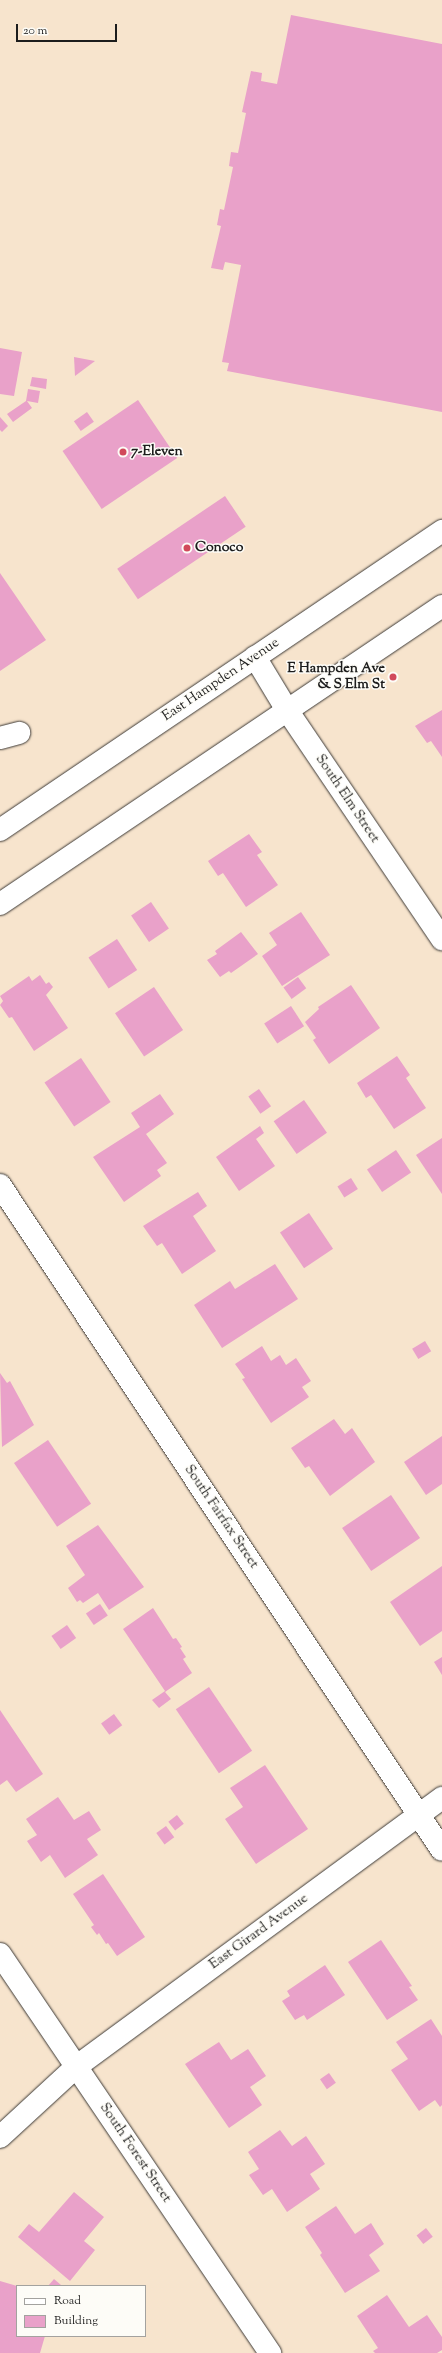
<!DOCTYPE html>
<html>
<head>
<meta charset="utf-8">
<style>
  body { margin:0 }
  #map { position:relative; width:442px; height:2353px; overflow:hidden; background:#f7e4cd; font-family:"Sorts Mill Goudy",serif }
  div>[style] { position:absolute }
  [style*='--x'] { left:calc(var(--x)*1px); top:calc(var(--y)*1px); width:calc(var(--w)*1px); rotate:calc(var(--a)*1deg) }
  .building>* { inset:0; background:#e9a1c9; transform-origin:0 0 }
  .roads { filter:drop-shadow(0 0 1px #3d3a37) drop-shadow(0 0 1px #3d3a37) }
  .minor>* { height:22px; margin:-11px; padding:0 11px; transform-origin:11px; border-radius:11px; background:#fff }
  .highway>* { height:22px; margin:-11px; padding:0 11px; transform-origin:11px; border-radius:11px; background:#fff }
  .dots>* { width:11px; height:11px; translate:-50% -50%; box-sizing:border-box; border:2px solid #fdfcf7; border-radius:50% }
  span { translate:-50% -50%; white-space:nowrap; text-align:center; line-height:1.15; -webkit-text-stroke:3px #fdfcf7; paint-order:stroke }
  .poi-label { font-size:14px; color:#1c1c1c; font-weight:700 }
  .left { translate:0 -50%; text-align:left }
  .right { translate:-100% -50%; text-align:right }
  .street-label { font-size:14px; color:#1c1c1c }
  .legend { position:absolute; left:16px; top:2285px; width:130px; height:52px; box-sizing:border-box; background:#fdfcf7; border:1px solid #a3a29f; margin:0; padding:5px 7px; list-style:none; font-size:12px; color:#1c1c1c }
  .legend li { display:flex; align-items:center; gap:8px; height:20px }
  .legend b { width:20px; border:1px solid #a3a29f }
  .scale { position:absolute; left:16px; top:24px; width:101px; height:18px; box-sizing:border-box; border:2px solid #1c1c1c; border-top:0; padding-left:5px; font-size:12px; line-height:14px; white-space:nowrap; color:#1c1c1c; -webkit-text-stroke:3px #fdfcf7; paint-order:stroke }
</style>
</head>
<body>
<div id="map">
  <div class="building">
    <i style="clip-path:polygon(291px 15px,442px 44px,442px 412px,227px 371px,229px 363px,222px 362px,241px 265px,225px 262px,223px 270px,211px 268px,221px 226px,217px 225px,220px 209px,224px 210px,233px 167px,229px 166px,231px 152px,238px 153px,246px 113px,242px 112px,251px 71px,262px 73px,261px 81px,277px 84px)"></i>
    <i style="clip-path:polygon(0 348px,22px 352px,14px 396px,0 394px)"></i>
    <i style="clip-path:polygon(74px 357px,95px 361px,75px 376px)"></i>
    <i style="clip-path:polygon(32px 377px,47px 379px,46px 389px,30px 386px)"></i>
    <i style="clip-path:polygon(28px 389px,40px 391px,38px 403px,27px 401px,32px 408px,13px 422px,7px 414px,26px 401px)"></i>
    <i style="left:138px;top:400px;width:70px;height:91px;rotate:56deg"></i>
    <i style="left:87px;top:412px;width:12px;height:16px;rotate:55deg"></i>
    <i style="clip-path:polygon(0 417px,8px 426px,2px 432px,0 430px)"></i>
    <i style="left:225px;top:496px;width:37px;height:130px;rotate:56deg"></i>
    <i style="clip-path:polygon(0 573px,46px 640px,0 671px)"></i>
    <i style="clip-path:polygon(442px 710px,442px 757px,431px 741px,427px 743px,415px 726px)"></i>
    <i style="clip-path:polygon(249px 834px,262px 852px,257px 855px,278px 885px,246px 907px,223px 873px,218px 876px,208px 861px)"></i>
    <i style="left:151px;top:902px;width:32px;height:24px;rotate:56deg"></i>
    <i style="clip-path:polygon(301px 912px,330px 955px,282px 986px,262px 956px,277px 945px,269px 933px)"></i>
    <i style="clip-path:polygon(241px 932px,258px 954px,231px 973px,229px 971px,220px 977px,207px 960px,217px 954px,215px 951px)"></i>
    <i style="left:117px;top:939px;width:37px;height:34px;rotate:57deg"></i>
    <i style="clip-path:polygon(40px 975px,46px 984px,49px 982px,53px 987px,46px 995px,68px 1028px,34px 1051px,12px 1017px,9px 1018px,0 1005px,3px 1001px,0 996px,29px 976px,32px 981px)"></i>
    <i style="left:298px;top:977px;width:14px;height:18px;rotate:54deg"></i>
    <i style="clip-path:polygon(351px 985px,380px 1028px,329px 1064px,313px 1040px,316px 1038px,305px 1022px,319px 1009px,318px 1007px)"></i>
    <i style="left:154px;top:987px;width:52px;height:47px;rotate:56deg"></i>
    <i style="left:291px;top:1006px;width:24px;height:32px;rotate:57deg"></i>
    <i style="clip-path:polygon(397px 1056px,410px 1075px,406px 1078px,426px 1108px,394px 1129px,371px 1095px,366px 1098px,357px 1083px)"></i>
    <i style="left:81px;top:1058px;width:53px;height:44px;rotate:56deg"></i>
    <i style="left:259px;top:1089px;width:21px;height:13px;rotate:55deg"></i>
    <i style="clip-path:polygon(160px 1094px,174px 1114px,146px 1134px,167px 1163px,157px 1170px,161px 1176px,124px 1202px,93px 1157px,140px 1127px,131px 1113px)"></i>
    <i style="left:304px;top:1100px;width:40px;height:37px;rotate:55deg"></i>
    <i style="clip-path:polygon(260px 1126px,264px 1133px,256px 1139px,275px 1166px,239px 1191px,216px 1157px)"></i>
    <i style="clip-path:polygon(442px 1138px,442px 1194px,416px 1155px)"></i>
    <i style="left:396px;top:1150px;width:27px;height:35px;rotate:56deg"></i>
    <i style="left:351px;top:1178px;width:13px;height:16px;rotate:58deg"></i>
    <i style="clip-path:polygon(198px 1192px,207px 1206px,193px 1216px,216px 1251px,182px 1274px,162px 1243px,157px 1246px,143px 1226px)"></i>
    <i style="left:309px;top:1213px;width:43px;height:35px;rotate:56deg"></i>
    <i style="clip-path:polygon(275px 1264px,298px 1299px,222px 1348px,194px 1305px,230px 1281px,235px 1289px)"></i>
    <i style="left:425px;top:1341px;width:12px;height:15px;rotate:59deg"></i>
    <i style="clip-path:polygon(262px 1346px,271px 1361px,280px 1355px,286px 1365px,296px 1358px,311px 1381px,302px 1387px,309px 1397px,271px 1423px,242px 1379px,245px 1378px,235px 1364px)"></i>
    <i style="clip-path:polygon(0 1373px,7px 1383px,10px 1381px,34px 1425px,2px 1447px)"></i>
    <i style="clip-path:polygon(334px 1419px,345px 1434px,352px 1428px,375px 1462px,330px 1496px,309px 1466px,305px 1468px,291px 1448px)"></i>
    <i style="clip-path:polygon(442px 1436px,442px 1484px,426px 1495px,404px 1462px)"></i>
    <i style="left:48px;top:1440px;width:77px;height:41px;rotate:56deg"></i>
    <i style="left:391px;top:1495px;width:52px;height:59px;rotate:56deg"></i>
    <i style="clip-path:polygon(98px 1525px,144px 1587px,109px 1610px,98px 1593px,83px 1603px,80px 1600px,77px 1602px,68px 1588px,85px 1575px,66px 1546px)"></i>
    <i style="clip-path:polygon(442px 1566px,442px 1631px,420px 1646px,390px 1602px)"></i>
    <i style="left:100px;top:1604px;width:14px;height:17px;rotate:56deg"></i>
    <i style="clip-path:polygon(153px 1608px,173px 1639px,176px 1638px,182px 1647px,180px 1648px,186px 1657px,183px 1659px,192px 1673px,165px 1692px,171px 1699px,159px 1708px,152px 1700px,165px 1691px,123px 1629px)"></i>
    <i style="left:67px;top:1625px;width:16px;height:19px;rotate:55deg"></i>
    <i style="clip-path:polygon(442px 1657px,442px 1675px,434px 1662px)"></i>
    <i style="left:209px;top:1687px;width:77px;height:40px;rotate:56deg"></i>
    <i style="clip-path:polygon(0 1710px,43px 1774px,16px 1792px,7px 1780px,0 1785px)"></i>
    <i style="left:114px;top:1714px;width:14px;height:16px;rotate:54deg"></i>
    <i style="clip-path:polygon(265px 1765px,308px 1829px,256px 1864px,225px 1819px,243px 1807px,230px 1788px)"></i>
    <i style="clip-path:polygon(58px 1797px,74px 1820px,89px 1811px,101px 1830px,87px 1839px,98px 1855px,65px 1878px,50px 1855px,41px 1862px,27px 1841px,37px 1835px,26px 1819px)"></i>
    <i style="left:177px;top:1815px;width:11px;height:11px;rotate:52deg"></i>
    <i style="left:166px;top:1826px;width:14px;height:12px;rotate:54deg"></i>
    <i style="clip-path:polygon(103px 1874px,145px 1937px,117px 1956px,108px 1943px,106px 1944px,99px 1933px,97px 1935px,91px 1927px,94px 1925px,73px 1894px)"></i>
    <i style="clip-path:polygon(381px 1940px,412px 1986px,409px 1987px,418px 2000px,387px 2020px,348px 1962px)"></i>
    <i style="clip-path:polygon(325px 1965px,345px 1995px,307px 2020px,304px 2015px,295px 2020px,282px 2001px,290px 1996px,287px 1991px)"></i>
    <i style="clip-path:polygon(431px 2019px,442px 2036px,442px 2105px,440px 2107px,435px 2100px,419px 2111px,391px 2070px,408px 2059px,396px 2042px)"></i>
    <i style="clip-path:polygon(219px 2042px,231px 2060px,248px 2049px,266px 2076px,250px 2087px,262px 2105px,229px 2128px,185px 2064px)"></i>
    <i style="left:329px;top:2073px;width:12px;height:11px;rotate:55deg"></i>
    <i style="clip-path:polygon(280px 2130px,292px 2146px,306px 2136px,325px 2164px,310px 2174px,320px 2189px,287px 2212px,272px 2189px,263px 2195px,249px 2175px,259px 2169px,248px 2152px)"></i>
    <i style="clip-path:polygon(74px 2192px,104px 2217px,84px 2241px,95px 2250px,70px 2281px,18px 2237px,29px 2224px,39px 2232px)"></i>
    <i style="clip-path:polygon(336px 2206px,355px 2234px,371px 2223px,384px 2244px,369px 2255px,380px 2271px,345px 2293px,320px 2255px,322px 2253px,305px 2227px)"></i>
    <i style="left:426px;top:2228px;width:11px;height:12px;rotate:52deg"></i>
    <i style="clip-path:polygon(54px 2279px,61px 2285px,60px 2286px,48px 2286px)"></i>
    <i style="clip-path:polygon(0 2281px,17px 2286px,17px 2336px,45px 2336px,40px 2353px,0 2353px)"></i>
    <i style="clip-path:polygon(387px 2295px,409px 2327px,427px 2315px,442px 2337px,442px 2350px,437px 2353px,375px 2353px,373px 2351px,378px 2348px,357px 2316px)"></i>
  </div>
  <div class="roads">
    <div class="minor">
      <i style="--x:255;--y:657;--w:62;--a:58.9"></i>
      <i style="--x:287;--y:710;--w:277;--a:55.9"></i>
      <i style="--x:0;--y:738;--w:20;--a:-15"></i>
      <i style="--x:0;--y:1185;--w:798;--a:56.39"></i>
      <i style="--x:0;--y:1954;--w:482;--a:55.9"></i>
      <i style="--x:0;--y:2137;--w:105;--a:-42.7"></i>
      <i style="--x:77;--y:2066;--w:453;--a:-36.3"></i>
    </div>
    <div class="highway">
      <i style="--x:0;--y:830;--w:534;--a:-34.08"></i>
      <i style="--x:0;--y:904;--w:533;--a:-33.99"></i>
    </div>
  </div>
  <div class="dots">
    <i style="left:123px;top:452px;background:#d1495b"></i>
    <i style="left:187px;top:548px;background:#d1495b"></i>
    <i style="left:393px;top:677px;background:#d1495b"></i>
  </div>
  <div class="poi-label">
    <span class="left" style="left:131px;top:452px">7-Eleven</span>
    <span class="left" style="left:195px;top:548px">Conoco</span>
    <span class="right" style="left:385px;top:677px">E Hampden Ave<br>&amp; S Elm St</span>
  </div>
  <div class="street-label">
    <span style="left:221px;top:680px;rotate:-34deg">East Hampden Avenue</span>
    <span style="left:347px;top:799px;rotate:56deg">South Elm Street</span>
    <span style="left:221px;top:1517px;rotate:56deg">South Fairfax Street</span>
    <span style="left:259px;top:1932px;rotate:-36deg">East Girard Avenue</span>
    <span style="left:135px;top:2153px;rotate:56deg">South Forest Street</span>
  </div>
  <ul class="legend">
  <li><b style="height:5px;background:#fff"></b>Road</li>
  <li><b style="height:11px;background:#e9a1c9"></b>Building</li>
  </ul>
  <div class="scale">20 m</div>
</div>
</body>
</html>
